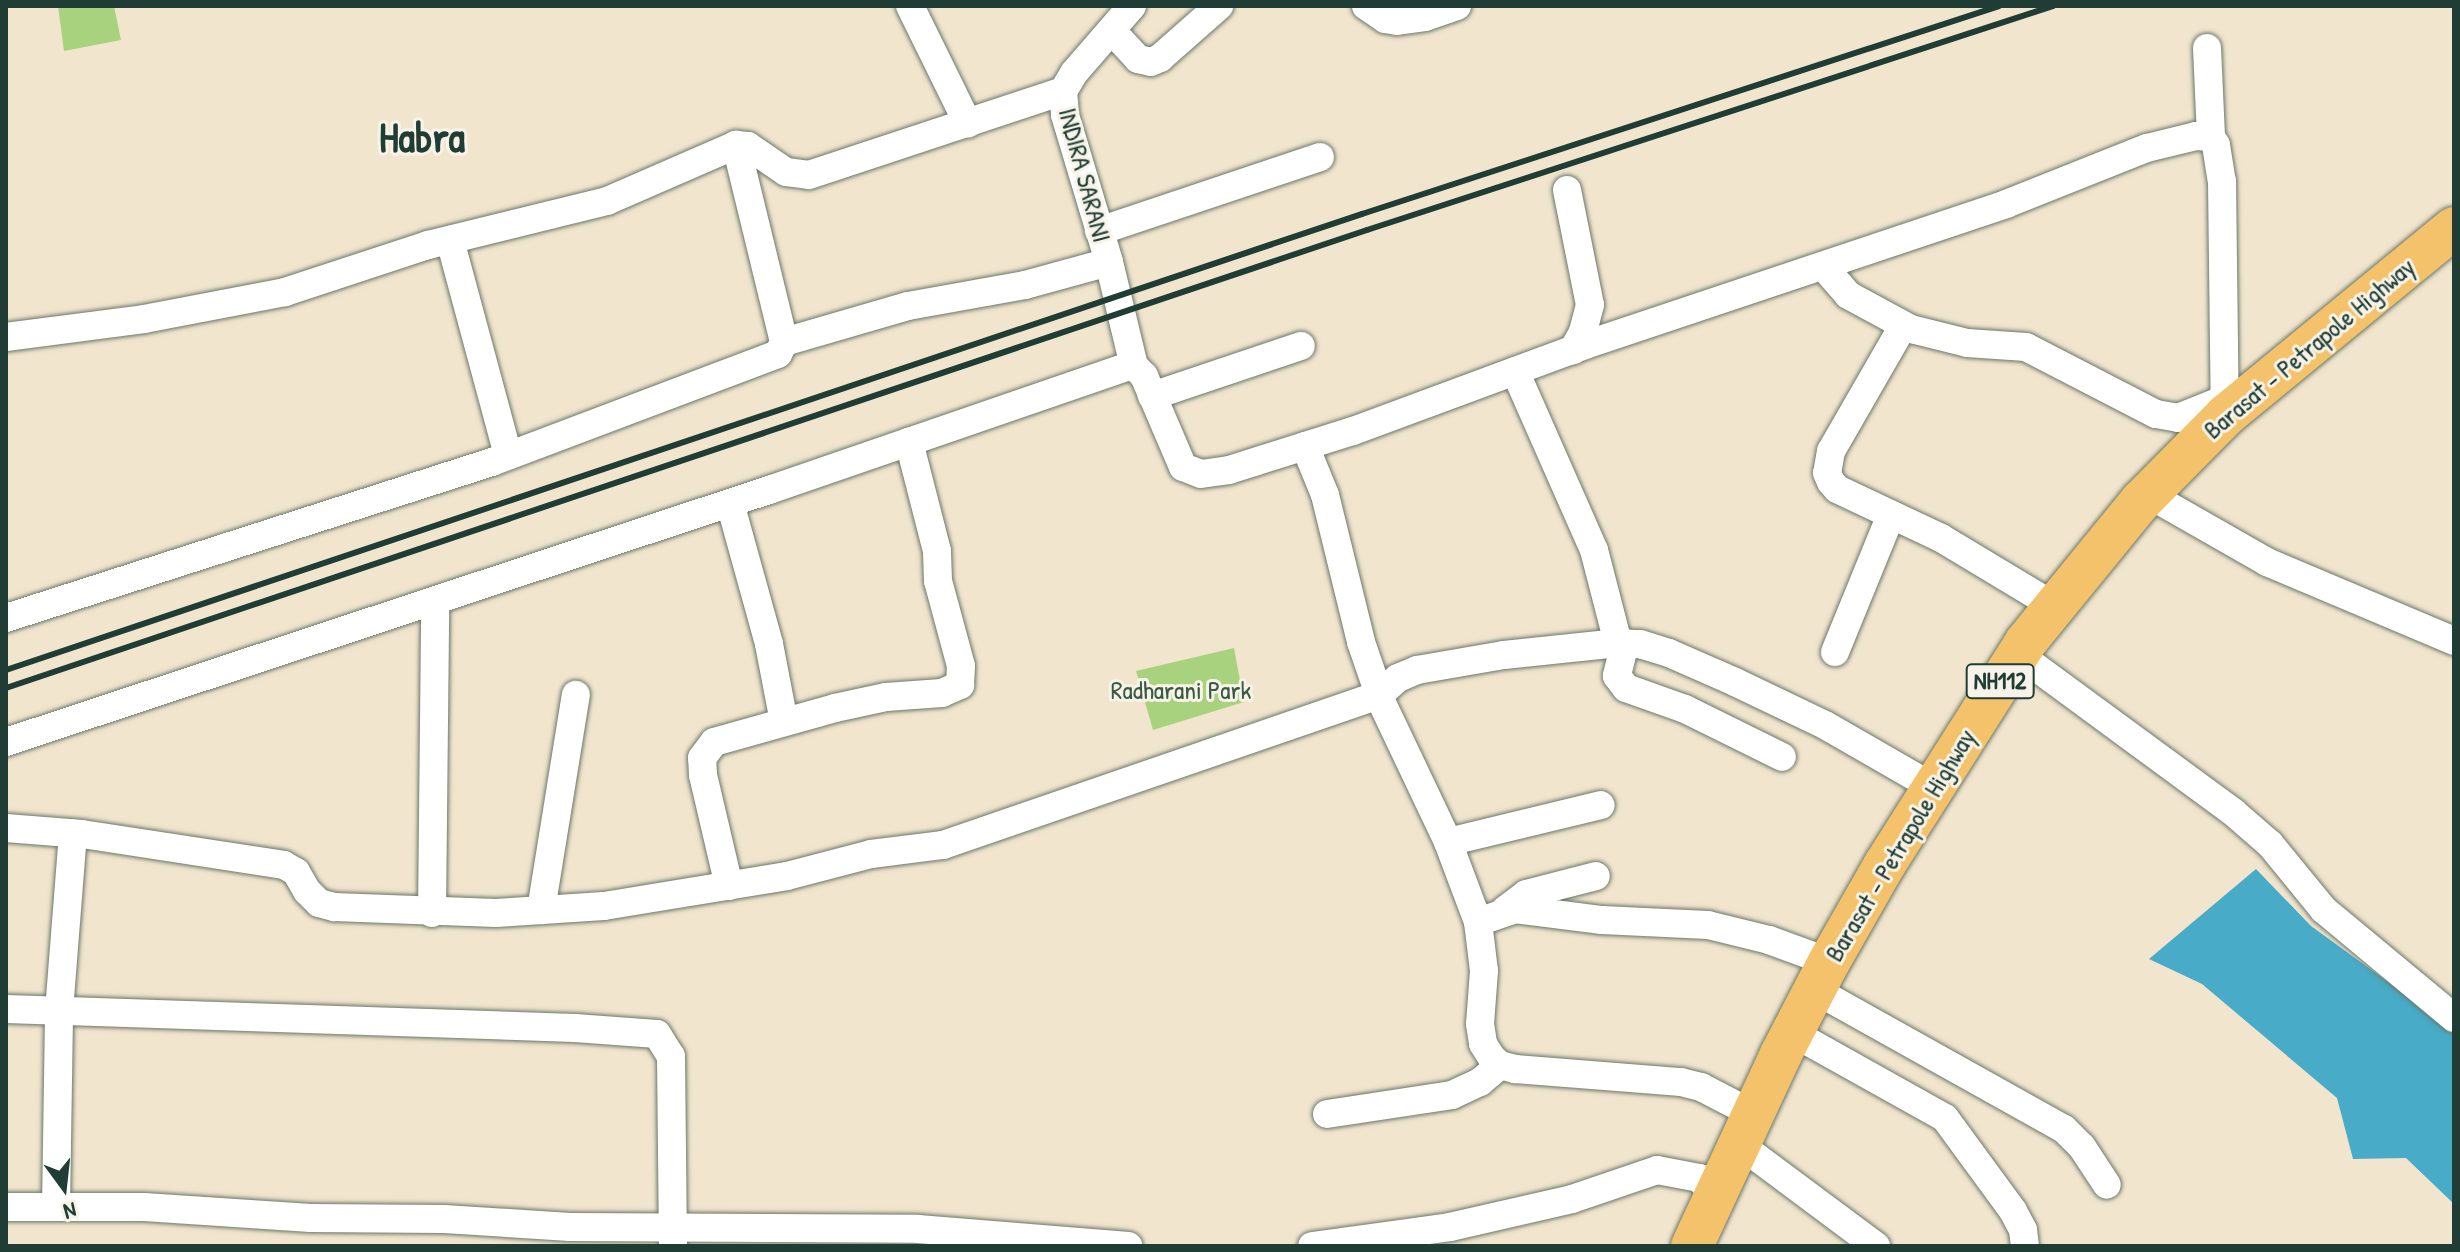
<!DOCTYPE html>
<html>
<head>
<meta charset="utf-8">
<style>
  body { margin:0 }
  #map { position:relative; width:2460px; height:1252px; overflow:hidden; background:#f2e5cd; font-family:"Patrick Hand",sans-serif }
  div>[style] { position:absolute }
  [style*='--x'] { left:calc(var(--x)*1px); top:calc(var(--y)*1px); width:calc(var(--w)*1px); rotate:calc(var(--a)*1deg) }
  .green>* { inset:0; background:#a8d27e }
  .water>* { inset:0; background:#48abc7 }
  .roads { filter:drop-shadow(0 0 2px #69786a) drop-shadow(0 0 2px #69786a) }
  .minor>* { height:28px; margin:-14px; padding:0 14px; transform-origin:14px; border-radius:14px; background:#fff }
  .highway>* { height:42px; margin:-21px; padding:0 21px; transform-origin:21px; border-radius:21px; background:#f3c26a }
  .rail>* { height:6px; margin:-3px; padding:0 3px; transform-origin:3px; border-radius:3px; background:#1f3d34 }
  span { translate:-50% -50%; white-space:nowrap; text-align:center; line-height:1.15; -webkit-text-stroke:6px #f7f3e8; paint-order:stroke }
  .shield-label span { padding:2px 6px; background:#f7f3e8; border:2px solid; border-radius:6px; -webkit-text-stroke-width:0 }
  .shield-label { font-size:24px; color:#1f3d34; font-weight:700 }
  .street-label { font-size:26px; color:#1f3d34 }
  .park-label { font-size:26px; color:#3a5b43 }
  .town-label { font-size:42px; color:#1f3d34; font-weight:700 }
  .frame { position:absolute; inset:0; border:8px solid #1f3d34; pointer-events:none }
  .north { position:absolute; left:24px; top:1148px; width:80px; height:80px; -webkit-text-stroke:6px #f7f3e8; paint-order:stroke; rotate:165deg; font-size:22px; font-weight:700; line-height:32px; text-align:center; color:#1f3d34 }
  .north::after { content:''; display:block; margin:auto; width:28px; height:36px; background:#1f3d34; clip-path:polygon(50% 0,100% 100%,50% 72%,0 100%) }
</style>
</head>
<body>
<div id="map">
  <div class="green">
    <i style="clip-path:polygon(58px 6px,114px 6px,121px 40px,64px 51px)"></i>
    <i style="clip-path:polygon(1234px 648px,1244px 702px,1153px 730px,1136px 671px)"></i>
  </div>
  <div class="water">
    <i style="clip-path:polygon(2256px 869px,2311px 926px,2454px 1030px,2454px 1204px,2406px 1158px,2353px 1159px,2337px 1098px,2202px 984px,2149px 959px)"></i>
  </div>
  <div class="roads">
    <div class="minor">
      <i style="--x:910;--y:6;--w:131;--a:63.8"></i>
      <i style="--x:1132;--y:6;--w:89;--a:130.9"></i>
      <i style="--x:1074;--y:73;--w:21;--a:121"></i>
      <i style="--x:1063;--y:91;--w:24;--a:85"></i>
      <i style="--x:1065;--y:115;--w:153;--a:73.3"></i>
      <i style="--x:1109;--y:262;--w:107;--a:76.5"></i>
      <i style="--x:1366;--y:6;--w:23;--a:34"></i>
      <i style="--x:1385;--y:19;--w:12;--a:9"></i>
      <i style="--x:1397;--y:21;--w:28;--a:-8"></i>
      <i style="--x:1425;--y:17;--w:34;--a:-19"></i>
      <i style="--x:1112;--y:31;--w:38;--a:47"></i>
      <i style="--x:1138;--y:59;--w:13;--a:13"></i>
      <i style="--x:1151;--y:62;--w:10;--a:-24"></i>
      <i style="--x:1160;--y:58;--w:79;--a:-41.4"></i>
      <i style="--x:2207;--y:48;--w:89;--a:87.4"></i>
      <i style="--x:1567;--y:190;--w:117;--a:78.7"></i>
      <i style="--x:1590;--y:305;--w:28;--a:105"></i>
      <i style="--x:1583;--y:332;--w:21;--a:119"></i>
      <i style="--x:1099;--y:231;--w:233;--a:-18.5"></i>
      <i style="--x:450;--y:240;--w:223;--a:74.9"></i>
      <i style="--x:1823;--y:266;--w:38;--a:49"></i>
      <i style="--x:1848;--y:295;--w:72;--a:28.4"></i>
      <i style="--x:1911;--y:329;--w:58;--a:14"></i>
      <i style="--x:1967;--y:343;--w:59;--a:3.9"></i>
      <i style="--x:2026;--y:347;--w:146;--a:27.3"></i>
      <i style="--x:2156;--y:414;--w:22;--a:10"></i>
      <i style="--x:2178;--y:418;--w:51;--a:-22"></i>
      <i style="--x:1903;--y:326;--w:144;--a:119.9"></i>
      <i style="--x:1831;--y:451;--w:22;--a:100"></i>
      <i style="--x:1827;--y:473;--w:10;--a:66"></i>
      <i style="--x:1831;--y:482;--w:9;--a:49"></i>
      <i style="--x:1837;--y:489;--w:115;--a:25.2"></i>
      <i style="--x:1941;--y:538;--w:132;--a:31"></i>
      <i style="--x:6;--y:337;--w:139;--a:-7.4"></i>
      <i style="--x:144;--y:319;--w:144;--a:-10.8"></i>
      <i style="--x:285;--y:292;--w:151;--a:-18.2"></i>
      <i style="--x:428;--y:245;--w:184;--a:-13.8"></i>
      <i style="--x:607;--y:201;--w:141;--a:-23.5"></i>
      <i style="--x:736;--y:145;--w:12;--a:5"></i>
      <i style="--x:748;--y:146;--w:46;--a:34.4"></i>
      <i style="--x:786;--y:172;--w:23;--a:7"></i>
      <i style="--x:809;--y:175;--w:268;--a:-18.3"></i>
      <i style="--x:784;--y:342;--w:129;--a:-16.2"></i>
      <i style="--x:908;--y:306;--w:119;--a:-10.2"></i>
      <i style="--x:1025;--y:285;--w:87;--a:-15.3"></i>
      <i style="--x:1515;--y:371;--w:196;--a:66.2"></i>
      <i style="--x:1594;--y:550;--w:96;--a:75.5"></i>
      <i style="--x:1152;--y:396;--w:157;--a:-18.6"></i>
      <i style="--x:1305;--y:446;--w:53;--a:67.8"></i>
      <i style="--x:1325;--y:495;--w:151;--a:76.2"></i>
      <i style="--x:1361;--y:642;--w:65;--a:71"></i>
      <i style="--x:1382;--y:703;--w:154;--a:64.6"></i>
      <i style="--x:1448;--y:842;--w:85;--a:69.4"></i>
      <i style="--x:1478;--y:922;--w:49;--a:83"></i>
      <i style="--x:1484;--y:971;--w:53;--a:94.3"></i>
      <i style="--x:1480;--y:1024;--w:20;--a:81"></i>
      <i style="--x:1483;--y:1044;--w:17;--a:57"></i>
      <i style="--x:1492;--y:1058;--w:11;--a:41"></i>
      <i style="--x:1500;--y:1065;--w:16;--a:15"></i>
      <i style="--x:1515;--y:1069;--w:167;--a:4.5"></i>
      <i style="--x:1681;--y:1082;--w:21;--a:14"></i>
      <i style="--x:1701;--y:1087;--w:59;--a:27.4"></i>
      <i style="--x:2148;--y:494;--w:137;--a:29.7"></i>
      <i style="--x:2267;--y:562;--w:203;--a:22.9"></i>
      <i style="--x:730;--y:503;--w:146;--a:74.5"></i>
      <i style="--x:769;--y:644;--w:79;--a:79.1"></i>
      <i style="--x:6;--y:618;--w:510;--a:-17.8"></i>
      <i style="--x:492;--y:462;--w:306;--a:-20.7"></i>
      <i style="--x:778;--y:354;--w:13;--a:-63"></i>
      <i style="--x:784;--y:342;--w:203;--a:-103.7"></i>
      <i style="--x:1625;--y:643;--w:34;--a:104"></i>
      <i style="--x:1617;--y:676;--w:15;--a:53"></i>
      <i style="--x:1626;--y:688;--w:63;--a:19.6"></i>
      <i style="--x:1685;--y:709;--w:108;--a:26.3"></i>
      <i style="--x:1835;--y:652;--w:148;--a:-67.8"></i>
      <i style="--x:2018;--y:654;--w:267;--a:36.3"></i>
      <i style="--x:2233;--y:812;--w:49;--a:40.9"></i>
      <i style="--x:2270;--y:844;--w:85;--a:50.7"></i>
      <i style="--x:2324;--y:910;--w:169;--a:39.7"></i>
      <i style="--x:6;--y:742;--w:804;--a:-18.28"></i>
      <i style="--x:769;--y:490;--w:378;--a:-19"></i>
      <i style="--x:1126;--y:367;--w:8;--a:-7"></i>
      <i style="--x:1134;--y:366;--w:14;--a:45"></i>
      <i style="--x:1144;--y:376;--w:99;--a:66.8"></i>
      <i style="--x:1183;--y:467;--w:19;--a:21"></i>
      <i style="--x:1201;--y:474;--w:28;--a:-8"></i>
      <i style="--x:1229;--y:470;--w:130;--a:-17.5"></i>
      <i style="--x:1353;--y:431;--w:247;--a:-20.3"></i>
      <i style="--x:1585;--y:345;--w:444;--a:-18.5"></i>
      <i style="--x:2006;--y:204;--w:152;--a:-21.7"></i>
      <i style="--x:2147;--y:148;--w:50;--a:-13.8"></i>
      <i style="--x:2196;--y:136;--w:15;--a:4"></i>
      <i style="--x:2211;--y:137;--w:9;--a:58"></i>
      <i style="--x:2216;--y:145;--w:36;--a:81"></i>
      <i style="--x:2222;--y:181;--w:235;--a:89.3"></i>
      <i style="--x:6;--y:828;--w:76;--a:4.5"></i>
      <i style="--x:82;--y:834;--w:204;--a:8.7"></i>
      <i style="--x:284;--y:865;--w:14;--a:30"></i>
      <i style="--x:296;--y:872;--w:22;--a:60"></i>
      <i style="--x:307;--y:891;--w:17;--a:45"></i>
      <i style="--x:319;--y:903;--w:16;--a:15"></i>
      <i style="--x:334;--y:907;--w:162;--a:2.1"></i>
      <i style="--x:496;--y:913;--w:108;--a:-3.7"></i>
      <i style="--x:604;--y:906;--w:185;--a:-9.3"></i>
      <i style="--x:787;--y:876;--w:87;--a:-14.7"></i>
      <i style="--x:871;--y:854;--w:73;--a:-7.1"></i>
      <i style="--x:943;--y:845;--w:461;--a:-19"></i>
      <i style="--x:1379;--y:695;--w:25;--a:-42"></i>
      <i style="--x:1398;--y:678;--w:21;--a:-23"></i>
      <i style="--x:1417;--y:670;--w:88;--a:-9.8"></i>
      <i style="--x:1504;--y:655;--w:115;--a:-6"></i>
      <i style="--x:1618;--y:643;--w:22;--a:3"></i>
      <i style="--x:1640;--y:644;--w:30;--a:17"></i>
      <i style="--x:1669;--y:653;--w:72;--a:23.7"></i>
      <i style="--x:1735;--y:682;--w:100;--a:25.5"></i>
      <i style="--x:1825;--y:725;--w:125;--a:29.9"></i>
      <i style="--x:1448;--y:842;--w:157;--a:-13.6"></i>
      <i style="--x:729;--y:886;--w:114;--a:-103.2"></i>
      <i style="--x:703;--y:775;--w:17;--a:-93"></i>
      <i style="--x:702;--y:758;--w:20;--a:-53"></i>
      <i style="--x:714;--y:742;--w:126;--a:-15.7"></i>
      <i style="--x:835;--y:708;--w:52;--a:-12.2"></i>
      <i style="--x:886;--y:697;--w:56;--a:-4.1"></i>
      <i style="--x:942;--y:693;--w:20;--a:-24"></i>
      <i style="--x:960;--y:685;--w:19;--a:-87"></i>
      <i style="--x:961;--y:666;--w:88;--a:-105.1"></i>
      <i style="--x:938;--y:581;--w:30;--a:-92"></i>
      <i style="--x:937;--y:551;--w:113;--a:-104.4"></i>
      <i style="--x:541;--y:910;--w:218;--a:-80.8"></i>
      <i style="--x:1505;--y:910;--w:26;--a:-37"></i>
      <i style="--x:1526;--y:894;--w:72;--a:-14.4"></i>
      <i style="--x:432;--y:913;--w:312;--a:-89.4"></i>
      <i style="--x:1478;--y:922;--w:39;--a:-19"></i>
      <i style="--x:1515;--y:909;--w:88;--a:7.2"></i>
      <i style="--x:1602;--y:920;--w:106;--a:2.7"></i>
      <i style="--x:1708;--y:925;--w:63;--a:13.8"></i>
      <i style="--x:1769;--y:940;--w:64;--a:20.1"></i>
      <i style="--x:1815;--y:990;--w:285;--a:29.2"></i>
      <i style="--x:2064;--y:1129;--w:25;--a:45"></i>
      <i style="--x:2082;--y:1147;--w:45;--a:56.7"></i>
      <i style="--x:6;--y:1009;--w:569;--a:1.91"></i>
      <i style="--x:575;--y:1028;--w:82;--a:4.2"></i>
      <i style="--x:657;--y:1034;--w:26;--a:58"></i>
      <i style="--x:671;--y:1056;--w:189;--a:89.4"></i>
      <i style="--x:1793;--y:1033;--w:174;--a:29.2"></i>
      <i style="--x:1945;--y:1118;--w:115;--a:53.8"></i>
      <i style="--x:2013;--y:1211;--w:21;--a:62"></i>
      <i style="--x:2023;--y:1230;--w:16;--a:83"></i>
      <i style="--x:1327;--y:1114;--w:126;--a:-8.6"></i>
      <i style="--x:1452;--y:1095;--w:31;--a:-25"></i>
      <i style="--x:1480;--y:1082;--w:26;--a:-40"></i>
      <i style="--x:1739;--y:1144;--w:171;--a:36.7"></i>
      <i style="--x:6;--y:1207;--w:138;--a:0"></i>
      <i style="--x:144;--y:1207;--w:167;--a:3.8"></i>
      <i style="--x:311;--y:1218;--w:133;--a:0.4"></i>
      <i style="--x:444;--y:1219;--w:126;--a:3.6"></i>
      <i style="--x:570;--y:1227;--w:348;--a:0.3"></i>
      <i style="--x:918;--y:1229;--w:211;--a:4.6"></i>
      <i style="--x:56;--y:1207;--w:196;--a:-89.1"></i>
      <i style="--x:59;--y:1011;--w:178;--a:-85.5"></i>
      <i style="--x:1312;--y:1246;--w:139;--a:-7.8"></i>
      <i style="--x:1450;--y:1227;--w:125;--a:-12.9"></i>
      <i style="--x:1572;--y:1199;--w:90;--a:-18.8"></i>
      <i style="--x:1657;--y:1170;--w:43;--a:10.8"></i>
      <i style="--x:1699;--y:1178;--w:23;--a:47"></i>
    </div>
    <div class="highway">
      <i style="--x:1692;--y:1246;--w:209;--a:-65.1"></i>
      <i style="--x:1780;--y:1056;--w:106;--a:-62.5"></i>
      <i style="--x:1829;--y:962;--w:113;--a:-60.3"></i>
      <i style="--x:1885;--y:864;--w:262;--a:-57.6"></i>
      <i style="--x:2025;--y:643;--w:183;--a:-50.8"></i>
      <i style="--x:2141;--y:501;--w:120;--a:-45.3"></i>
      <i style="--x:2225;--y:416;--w:296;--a:-39.4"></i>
    </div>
  </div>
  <div class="rail">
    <i style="--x:6;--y:670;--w:1431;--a:-18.59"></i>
    <i style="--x:1362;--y:214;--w:670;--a:-18.08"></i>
    <i style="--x:6;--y:688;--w:1436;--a:-18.6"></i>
    <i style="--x:1367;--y:230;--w:722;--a:-18.08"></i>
  </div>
  <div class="shield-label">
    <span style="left:2000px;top:681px">NH112</span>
  </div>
  <div class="street-label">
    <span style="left:1085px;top:175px;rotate:75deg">INDIRA SARANI</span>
    <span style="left:2309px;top:348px;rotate:-40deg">Barasat - Petrapole Highway</span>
    <span style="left:1900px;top:845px;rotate:-59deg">Barasat - Petrapole Highway</span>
  </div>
  <div class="park-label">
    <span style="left:1181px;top:690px">Radharani Park</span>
  </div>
  <div class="town-label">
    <span style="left:422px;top:137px">Habra</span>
  </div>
  <div class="frame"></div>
  <div class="north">N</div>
</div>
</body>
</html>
